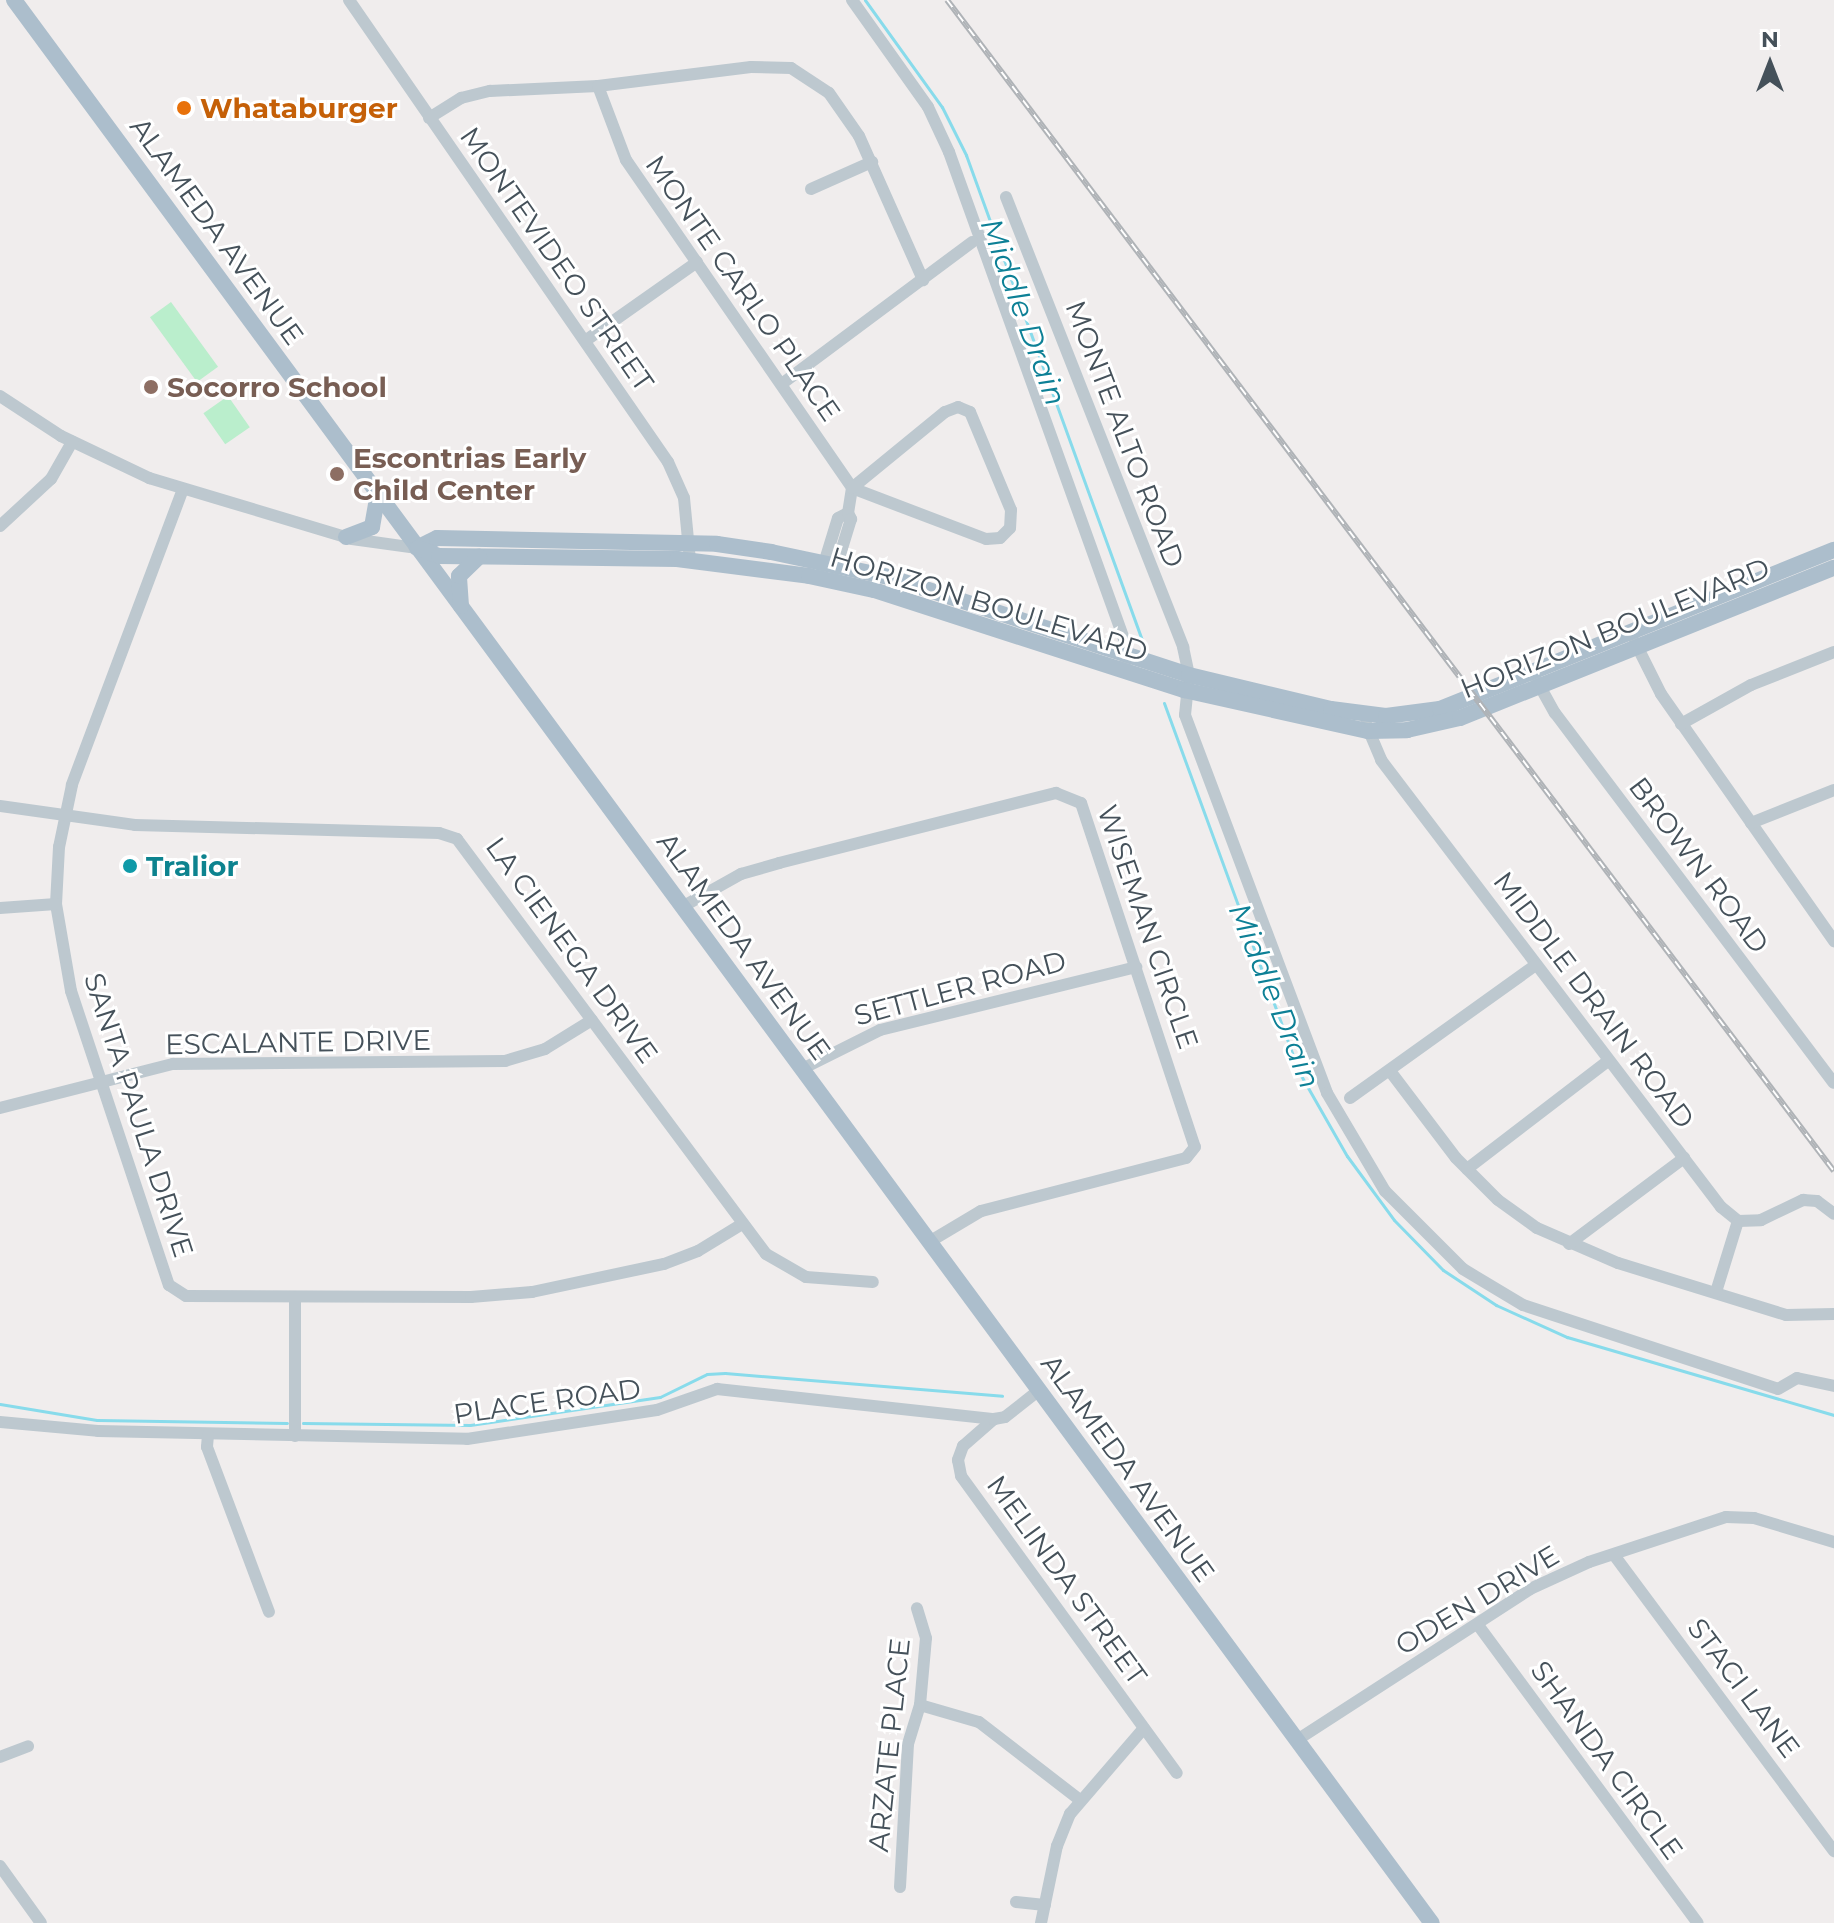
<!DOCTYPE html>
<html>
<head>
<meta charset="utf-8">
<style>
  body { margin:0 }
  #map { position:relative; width:1834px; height:1923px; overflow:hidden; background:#f0eded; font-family:Montserrat,sans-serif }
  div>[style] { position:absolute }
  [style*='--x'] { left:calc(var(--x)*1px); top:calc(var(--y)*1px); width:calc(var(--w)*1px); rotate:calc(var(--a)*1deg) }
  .green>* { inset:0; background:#baeecc; transform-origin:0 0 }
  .stream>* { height:3px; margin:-1.5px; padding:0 1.5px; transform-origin:1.5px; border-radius:1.5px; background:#88dbeb }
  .minor>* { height:12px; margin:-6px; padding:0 6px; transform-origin:6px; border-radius:6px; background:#bdc8cf }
  .major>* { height:16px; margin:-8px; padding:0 8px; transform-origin:8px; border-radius:8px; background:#acbecc }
  .rail>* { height:6px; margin-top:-3px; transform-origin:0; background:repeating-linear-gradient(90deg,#fff 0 9px,#afb3b7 0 18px); box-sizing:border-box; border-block:2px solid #afb3b7 }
  .dots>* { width:22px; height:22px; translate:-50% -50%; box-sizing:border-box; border:4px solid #fff; border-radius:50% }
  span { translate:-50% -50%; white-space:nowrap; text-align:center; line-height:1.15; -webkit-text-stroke:6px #fff; paint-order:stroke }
  .food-label { font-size:28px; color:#c56008; font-weight:700 }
  .left { translate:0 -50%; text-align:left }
  .street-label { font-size:28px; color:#45515a }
  .education-label { font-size:28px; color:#785e54; font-weight:700 }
  .culture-label { font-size:28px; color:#0d838f; font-weight:700 }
  .water-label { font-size:30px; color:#0d8096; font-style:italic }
  .north { position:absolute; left:1730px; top:24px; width:80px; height:80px; -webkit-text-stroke:6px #fff; paint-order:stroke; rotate:0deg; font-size:22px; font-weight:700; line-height:32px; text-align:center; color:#45515a }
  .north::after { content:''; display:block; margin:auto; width:28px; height:36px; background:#45515a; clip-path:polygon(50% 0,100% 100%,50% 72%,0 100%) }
</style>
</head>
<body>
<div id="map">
  <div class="green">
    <i style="left:171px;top:302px;width:80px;height:26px;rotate:54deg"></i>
    <i style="left:228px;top:396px;width:38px;height:30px;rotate:55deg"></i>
  </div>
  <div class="stream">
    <i style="--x:865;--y:0;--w:132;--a:54.3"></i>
    <i style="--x:942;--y:107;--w:54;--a:63.4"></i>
    <i style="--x:966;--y:155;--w:519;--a:70.06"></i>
    <i style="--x:1164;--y:703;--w:393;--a:69.9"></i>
    <i style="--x:1299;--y:1072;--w:97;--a:60.3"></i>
    <i style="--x:1347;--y:1156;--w:79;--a:53.7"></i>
    <i style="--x:1394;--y:1220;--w:70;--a:45.6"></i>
    <i style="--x:1443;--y:1270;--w:64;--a:33.4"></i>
    <i style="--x:1496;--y:1305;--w:78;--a:24.3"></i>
    <i style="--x:1567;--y:1337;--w:278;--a:16.3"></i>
    <i style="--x:0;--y:1404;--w:98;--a:9.4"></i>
    <i style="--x:97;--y:1420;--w:190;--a:0.9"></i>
    <i style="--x:303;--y:1423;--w:167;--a:0.7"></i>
    <i style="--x:470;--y:1425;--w:192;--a:-8.4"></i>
    <i style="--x:660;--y:1397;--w:52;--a:-26.1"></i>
    <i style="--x:707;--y:1374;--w:18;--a:-3"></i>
    <i style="--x:725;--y:1373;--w:278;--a:4.7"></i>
  </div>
  <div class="minor">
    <i style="--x:349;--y:0;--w:561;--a:55.38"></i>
    <i style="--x:668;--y:462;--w:39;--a:66"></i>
    <i style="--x:684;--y:498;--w:62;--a:84.5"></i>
    <i style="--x:852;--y:0;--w:131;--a:54.6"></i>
    <i style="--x:928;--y:107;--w:50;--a:65"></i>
    <i style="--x:949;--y:152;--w:521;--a:70.24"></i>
    <i style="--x:1125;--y:642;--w:20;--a:87"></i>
    <i style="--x:598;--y:86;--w:79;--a:69.3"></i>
    <i style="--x:626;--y:160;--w:398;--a:55.4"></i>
    <i style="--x:852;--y:488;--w:25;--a:99"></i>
    <i style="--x:429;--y:118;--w:38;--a:-32"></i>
    <i style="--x:461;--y:98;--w:30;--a:-14"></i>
    <i style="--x:490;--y:91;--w:108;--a:-2.7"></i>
    <i style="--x:598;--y:86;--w:154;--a:-7.1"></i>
    <i style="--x:751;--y:67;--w:40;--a:1.4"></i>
    <i style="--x:791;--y:68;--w:45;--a:33.3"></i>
    <i style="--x:829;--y:93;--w:52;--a:55.1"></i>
    <i style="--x:859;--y:136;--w:158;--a:66"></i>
    <i style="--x:811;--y:189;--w:67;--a:-23.9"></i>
    <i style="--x:1006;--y:197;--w:484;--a:68.5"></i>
    <i style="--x:1183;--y:647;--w:29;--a:78"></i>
    <i style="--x:1189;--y:675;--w:40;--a:95.7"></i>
    <i style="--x:1185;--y:715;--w:404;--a:69.4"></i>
    <i style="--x:1327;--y:1093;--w:114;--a:59.4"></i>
    <i style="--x:1385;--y:1191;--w:110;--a:45"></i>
    <i style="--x:1463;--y:1269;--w:70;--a:31"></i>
    <i style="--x:1523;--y:1305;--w:268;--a:18.2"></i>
    <i style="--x:1778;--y:1389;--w:22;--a:-30"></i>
    <i style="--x:1797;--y:1378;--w:38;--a:12"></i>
    <i style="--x:585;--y:341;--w:137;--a:-35.2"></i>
    <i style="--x:783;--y:383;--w:236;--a:-36.7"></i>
    <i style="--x:0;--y:396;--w:73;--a:33.3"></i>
    <i style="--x:61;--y:436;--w:98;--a:25.5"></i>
    <i style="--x:149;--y:478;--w:212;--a:16.7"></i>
    <i style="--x:352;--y:539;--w:66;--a:7.9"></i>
    <i style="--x:958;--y:407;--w:13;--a:23"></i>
    <i style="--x:970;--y:412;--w:106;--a:67.3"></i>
    <i style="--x:1011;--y:510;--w:18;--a:93"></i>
    <i style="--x:1010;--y:528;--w:14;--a:135"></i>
    <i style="--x:1000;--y:538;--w:14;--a:176"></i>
    <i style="--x:986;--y:539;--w:143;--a:-159.2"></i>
    <i style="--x:852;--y:488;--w:120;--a:-39.3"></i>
    <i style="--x:945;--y:412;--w:14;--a:-21"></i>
    <i style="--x:183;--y:489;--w:316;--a:110.6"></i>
    <i style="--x:72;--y:785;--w:63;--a:101.8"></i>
    <i style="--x:59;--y:847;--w:57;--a:93"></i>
    <i style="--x:56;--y:904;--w:88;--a:80.2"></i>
    <i style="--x:71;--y:991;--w:310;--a:71.6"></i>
    <i style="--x:169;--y:1285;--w:20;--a:33"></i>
    <i style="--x:186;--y:1296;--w:285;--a:0.2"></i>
    <i style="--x:471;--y:1297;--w:61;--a:-4.7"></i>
    <i style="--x:532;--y:1292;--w:135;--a:-12"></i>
    <i style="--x:664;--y:1264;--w:36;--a:-21"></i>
    <i style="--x:698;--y:1251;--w:52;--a:-31.5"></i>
    <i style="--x:0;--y:526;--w:69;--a:-42.7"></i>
    <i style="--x:51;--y:479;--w:43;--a:-60.4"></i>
    <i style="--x:822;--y:570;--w:54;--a:-72.9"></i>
    <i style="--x:838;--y:518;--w:11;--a:-27"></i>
    <i style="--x:848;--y:513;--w:7;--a:63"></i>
    <i style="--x:851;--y:519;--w:54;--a:107.1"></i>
    <i style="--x:1635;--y:642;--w:58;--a:63.4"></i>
    <i style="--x:1661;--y:694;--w:302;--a:55"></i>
    <i style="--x:1537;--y:681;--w:37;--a:61"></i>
    <i style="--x:1555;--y:713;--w:463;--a:53"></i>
    <i style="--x:1366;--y:724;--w:39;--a:67"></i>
    <i style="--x:1381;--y:760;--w:562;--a:52.74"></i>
    <i style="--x:1721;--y:1207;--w:22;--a:39"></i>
    <i style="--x:1738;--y:1221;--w:23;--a:-2"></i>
    <i style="--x:1761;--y:1220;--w:47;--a:-25.5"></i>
    <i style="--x:1803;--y:1200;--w:14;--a:4"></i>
    <i style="--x:1817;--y:1201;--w:21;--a:37"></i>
    <i style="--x:1681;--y:724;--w:80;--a:-29.1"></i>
    <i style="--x:1751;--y:685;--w:89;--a:-21.7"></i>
    <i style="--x:0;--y:806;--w:136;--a:8"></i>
    <i style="--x:135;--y:825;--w:304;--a:1.5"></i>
    <i style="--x:439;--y:833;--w:19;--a:18"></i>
    <i style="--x:457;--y:839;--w:517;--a:53.33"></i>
    <i style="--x:766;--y:1254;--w:46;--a:29.9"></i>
    <i style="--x:806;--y:1277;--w:67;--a:4.3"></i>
    <i style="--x:1751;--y:823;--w:89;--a:-21.7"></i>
    <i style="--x:682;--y:907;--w:68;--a:-29.2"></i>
    <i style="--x:741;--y:874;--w:40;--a:-16"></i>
    <i style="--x:779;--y:863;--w:286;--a:-14.2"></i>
    <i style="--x:1056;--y:793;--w:27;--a:22"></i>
    <i style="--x:1081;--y:803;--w:362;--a:71.7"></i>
    <i style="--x:1195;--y:1147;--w:14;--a:129"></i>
    <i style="--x:1186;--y:1158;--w:212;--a:165.5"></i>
    <i style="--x:981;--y:1211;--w:61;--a:149.2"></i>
    <i style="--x:0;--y:908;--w:56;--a:-4.1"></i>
    <i style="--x:802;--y:1069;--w:87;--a:-26.6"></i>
    <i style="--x:880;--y:1030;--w:264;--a:-13.8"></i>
    <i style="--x:1390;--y:1071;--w:109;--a:52.8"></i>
    <i style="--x:1456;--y:1158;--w:59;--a:45"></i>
    <i style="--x:1498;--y:1200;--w:48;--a:35.7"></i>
    <i style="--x:1537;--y:1228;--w:88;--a:23.4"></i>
    <i style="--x:1618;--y:1263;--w:176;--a:17.2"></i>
    <i style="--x:1786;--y:1315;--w:48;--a:-1.2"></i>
    <i style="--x:1350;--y:1098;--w:229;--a:-35.6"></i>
    <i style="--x:0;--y:1108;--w:179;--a:-14.3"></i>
    <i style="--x:173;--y:1064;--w:332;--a:-0.5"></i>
    <i style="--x:505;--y:1061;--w:42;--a:-16.7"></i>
    <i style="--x:545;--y:1049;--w:55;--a:-31.7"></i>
    <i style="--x:1467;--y:1169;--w:178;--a:-37.5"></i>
    <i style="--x:1569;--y:1244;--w:144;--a:-36.8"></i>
    <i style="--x:1716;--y:1292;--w:74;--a:-72.8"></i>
    <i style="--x:295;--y:1297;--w:139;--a:90"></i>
    <i style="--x:994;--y:1419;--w:41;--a:138.9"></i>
    <i style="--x:963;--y:1446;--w:15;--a:110"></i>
    <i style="--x:958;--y:1460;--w:16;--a:79"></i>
    <i style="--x:961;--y:1476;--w:367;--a:54"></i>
    <i style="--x:0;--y:1422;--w:98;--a:5.2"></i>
    <i style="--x:98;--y:1431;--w:369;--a:1.2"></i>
    <i style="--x:467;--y:1439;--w:192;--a:-8.7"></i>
    <i style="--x:657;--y:1410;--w:64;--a:-19.3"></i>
    <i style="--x:717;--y:1389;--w:279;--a:6.2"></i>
    <i style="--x:994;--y:1419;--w:11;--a:-10"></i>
    <i style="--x:1005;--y:1417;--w:42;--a:-38.2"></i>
    <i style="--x:208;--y:1435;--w:12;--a:95"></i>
    <i style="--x:207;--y:1447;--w:176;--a:69.4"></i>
    <i style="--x:1614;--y:1555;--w:369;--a:53.4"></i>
    <i style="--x:1478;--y:1625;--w:370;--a:53.6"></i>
    <i style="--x:920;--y:1705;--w:61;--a:16.1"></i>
    <i style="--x:979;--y:1722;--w:128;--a:37.7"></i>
    <i style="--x:1297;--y:1740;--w:278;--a:-32.9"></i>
    <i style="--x:1530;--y:1589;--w:65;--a:-24.6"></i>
    <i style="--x:1589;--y:1562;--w:144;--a:-18.2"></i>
    <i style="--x:1726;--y:1517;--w:28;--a:2"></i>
    <i style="--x:1754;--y:1518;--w:84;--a:16.7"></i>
    <i style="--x:0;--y:1757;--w:30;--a:-21"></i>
    <i style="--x:0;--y:1866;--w:70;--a:54.3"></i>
    <i style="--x:900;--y:1887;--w:143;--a:-86.8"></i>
    <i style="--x:908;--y:1744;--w:41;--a:-72.9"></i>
    <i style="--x:920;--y:1705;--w:67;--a:-84.9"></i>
    <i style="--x:926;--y:1638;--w:31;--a:-107"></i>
    <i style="--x:1016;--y:1902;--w:29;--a:6"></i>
    <i style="--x:1041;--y:1923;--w:79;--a:-78.3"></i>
    <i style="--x:1057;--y:1846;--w:35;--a:-68"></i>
    <i style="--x:1070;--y:1814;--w:113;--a:-49.3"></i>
  </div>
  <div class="major">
    <i style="--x:14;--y:0;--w:2389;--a:53.6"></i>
    <i style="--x:346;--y:537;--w:28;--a:-21"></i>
    <i style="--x:372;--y:527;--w:34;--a:-80"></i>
    <i style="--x:417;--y:548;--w:22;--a:-27"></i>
    <i style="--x:437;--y:538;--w:280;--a:1.2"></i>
    <i style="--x:717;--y:544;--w:55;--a:8.4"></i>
    <i style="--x:771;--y:552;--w:121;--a:12"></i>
    <i style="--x:889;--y:577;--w:316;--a:18.1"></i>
    <i style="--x:1189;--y:675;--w:146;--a:13.5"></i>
    <i style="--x:1331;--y:709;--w:55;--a:7.3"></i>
    <i style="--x:1386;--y:716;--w:54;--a:-7.4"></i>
    <i style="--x:1440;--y:709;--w:425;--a:-22"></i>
    <i style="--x:418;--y:548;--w:22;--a:21"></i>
    <i style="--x:439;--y:556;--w:238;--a:0.7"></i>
    <i style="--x:677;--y:559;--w:133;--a:7.3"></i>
    <i style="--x:809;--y:576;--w:66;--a:12.2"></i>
    <i style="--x:874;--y:590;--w:326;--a:17.9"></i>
    <i style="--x:1184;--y:690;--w:189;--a:12.6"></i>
    <i style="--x:1368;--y:731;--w:39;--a:-1"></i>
    <i style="--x:1407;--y:730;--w:54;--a:-12.8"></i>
    <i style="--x:1460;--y:718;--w:403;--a:-21.9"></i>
    <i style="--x:461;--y:606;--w:30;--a:-94"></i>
    <i style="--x:459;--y:576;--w:28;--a:-44"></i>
  </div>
  <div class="rail">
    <i style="--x:947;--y:0;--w:1469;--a:52.86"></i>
  </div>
  <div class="dots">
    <i style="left:184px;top:108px;background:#e8710a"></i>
    <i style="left:151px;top:387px;background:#8d6e63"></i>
    <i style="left:337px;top:474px;background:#8d6e63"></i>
    <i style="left:130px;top:866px;background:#0f9aa8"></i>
  </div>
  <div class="food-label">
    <span class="left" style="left:200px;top:108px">Whataburger</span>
  </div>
  <div class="street-label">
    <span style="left:217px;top:231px;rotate:54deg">ALAMEDA AVENUE</span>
    <span style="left:557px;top:259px;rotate:55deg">MONTEVIDEO STREET</span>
    <span style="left:743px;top:288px;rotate:55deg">MONTE CARLO PLACE</span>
    <span style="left:1125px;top:434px;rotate:69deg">MONTE ALTO ROAD</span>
    <span style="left:989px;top:604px;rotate:17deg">HORIZON BOULEVARD</span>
    <span style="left:1615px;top:628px;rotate:-22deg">HORIZON BOULEVARD</span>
    <span style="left:1699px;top:865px;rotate:53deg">BROWN ROAD</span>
    <span style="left:1148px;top:927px;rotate:71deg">WISEMAN CIRCLE</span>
    <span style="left:744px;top:946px;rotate:54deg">ALAMEDA AVENUE</span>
    <span style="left:572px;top:950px;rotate:54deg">LA CIENEGA DRIVE</span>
    <span style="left:960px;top:988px;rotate:-15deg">SETTLER ROAD</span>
    <span style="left:1594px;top:1000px;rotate:53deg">MIDDLE DRAIN ROAD</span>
    <span style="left:298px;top:1042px;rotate:-1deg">ESCALANTE DRIVE</span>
    <span style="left:139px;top:1115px;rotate:72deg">SANTA PAULA DRIVE</span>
    <span style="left:547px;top:1401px;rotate:-8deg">PLACE ROAD</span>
    <span style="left:1128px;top:1468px;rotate:54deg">ALAMEDA AVENUE</span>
    <span style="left:1067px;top:1580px;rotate:54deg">MELINDA STREET</span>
    <span style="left:1477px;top:1600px;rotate:-31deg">ODEN DRIVE</span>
    <span style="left:1744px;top:1688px;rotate:53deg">STACI LANE</span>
    <span style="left:889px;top:1745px;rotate:-84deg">ARZATE PLACE</span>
    <span style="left:1607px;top:1760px;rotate:54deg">SHANDA CIRCLE</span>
  </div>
  <div class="education-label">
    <span class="left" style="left:167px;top:387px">Socorro School</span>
    <span class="left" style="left:353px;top:474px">Escontrias Early<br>Child Center</span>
  </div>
  <div class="culture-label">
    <span class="left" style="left:146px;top:866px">Tralior</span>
  </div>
  <div class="water-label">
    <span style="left:1023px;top:312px;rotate:70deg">Middle Drain</span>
    <span style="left:1274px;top:996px;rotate:68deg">Middle Drain</span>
  </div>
  <div class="north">N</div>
</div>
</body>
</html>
